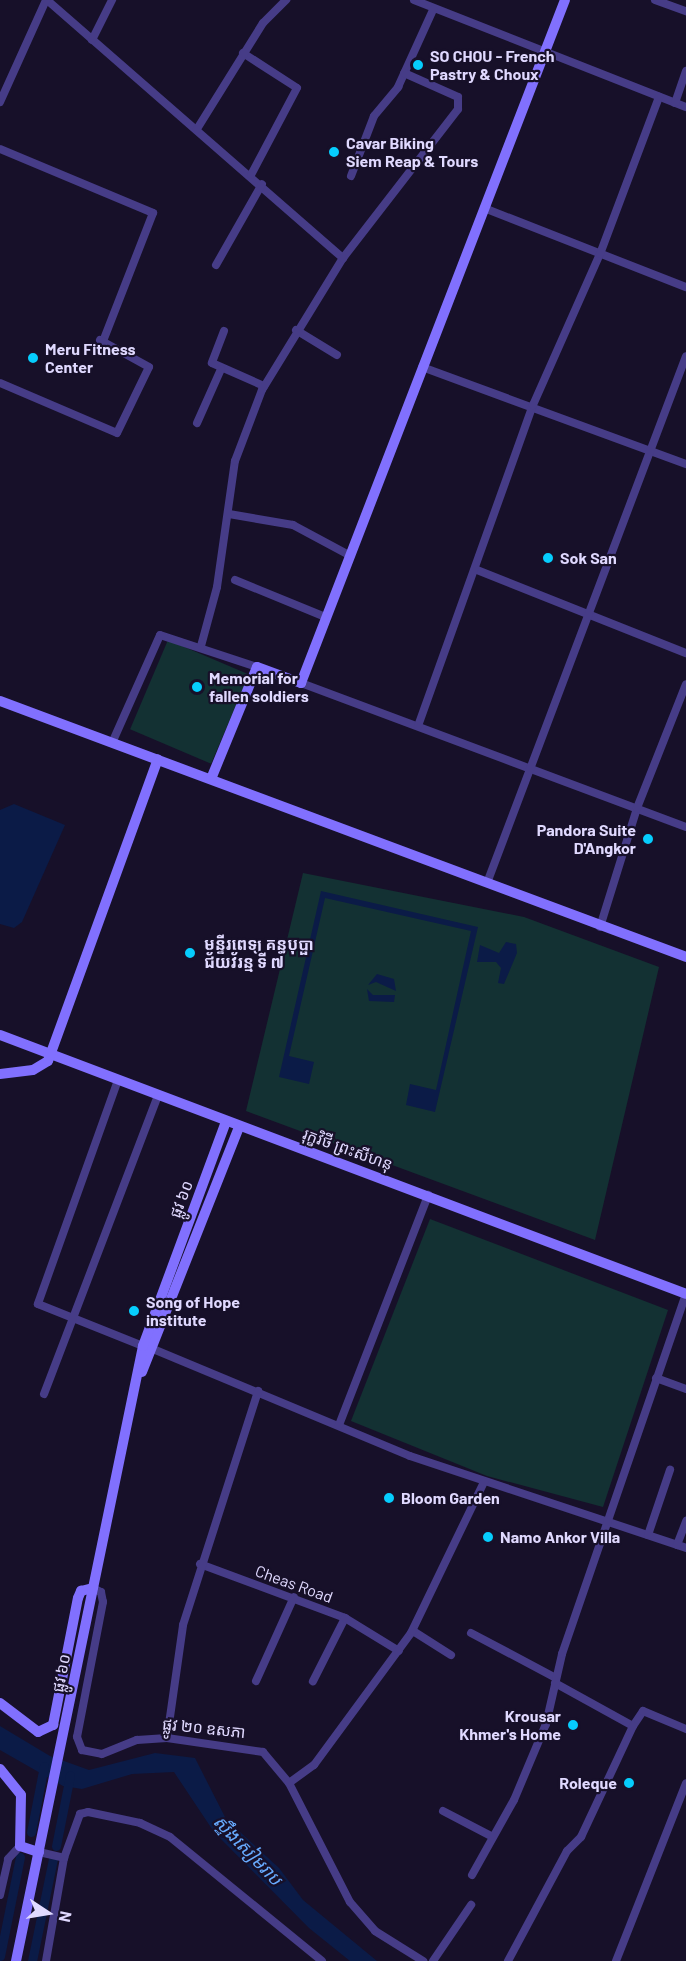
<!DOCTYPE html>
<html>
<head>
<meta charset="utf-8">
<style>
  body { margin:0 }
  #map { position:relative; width:686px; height:1961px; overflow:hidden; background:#171029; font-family:Barlow,"Noto Sans Khmer",sans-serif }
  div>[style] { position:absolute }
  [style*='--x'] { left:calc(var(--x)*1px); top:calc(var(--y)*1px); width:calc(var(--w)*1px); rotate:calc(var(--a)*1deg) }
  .green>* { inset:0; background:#133133; transform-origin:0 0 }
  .water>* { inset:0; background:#0b1b47 }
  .canal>* { height:9px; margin:-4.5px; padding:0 4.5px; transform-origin:4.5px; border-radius:4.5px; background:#0b1b47 }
  .street>* { height:8px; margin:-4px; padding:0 4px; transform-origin:4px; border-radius:4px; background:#463c87 }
  .secondary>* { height:10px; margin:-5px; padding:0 5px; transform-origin:5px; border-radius:5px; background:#8170fe }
  .dots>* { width:16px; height:16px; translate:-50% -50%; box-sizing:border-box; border:3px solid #171029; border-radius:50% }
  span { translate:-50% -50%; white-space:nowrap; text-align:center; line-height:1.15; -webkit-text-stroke:4.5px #171029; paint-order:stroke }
  .poi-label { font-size:16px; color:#e0d9ff; font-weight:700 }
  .left { translate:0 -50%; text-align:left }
  .right { translate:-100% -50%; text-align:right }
  .street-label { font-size:16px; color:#e0d9ff }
  .water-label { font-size:18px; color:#67aafe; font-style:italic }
  .north { position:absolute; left:18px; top:1883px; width:60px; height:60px; -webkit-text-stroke:4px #171029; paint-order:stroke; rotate:102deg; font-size:16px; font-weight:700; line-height:24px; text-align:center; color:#e0d9ff }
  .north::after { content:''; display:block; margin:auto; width:21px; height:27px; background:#e0d9ff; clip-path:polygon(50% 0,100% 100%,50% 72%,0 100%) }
</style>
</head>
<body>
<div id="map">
  <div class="green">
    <i style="left:168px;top:640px;width:88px;height:97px;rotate:23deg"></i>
    <i style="clip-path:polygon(303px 873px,524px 917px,659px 967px,595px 1240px,246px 1111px)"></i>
    <i style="clip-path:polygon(430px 1219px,668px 1310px,603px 1507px,487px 1476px,351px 1421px)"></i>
  </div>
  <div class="water">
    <i style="clip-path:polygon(14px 804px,65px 825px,22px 922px,14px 928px,0 924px,0 810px)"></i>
    <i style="clip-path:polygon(321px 891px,478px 927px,435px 1112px,406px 1105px,410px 1084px,436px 1090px,471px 931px,325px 898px,289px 1056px,314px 1062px,309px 1084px,279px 1077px)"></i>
    <i style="clip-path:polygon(506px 942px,516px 944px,517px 953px,504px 984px,498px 983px,501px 968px,496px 962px,477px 962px,480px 945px,499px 953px)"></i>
    <i style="clip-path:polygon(377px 974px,394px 979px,396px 991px,376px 982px,368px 985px)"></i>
    <i style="clip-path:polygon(367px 989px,373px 995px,395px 995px,394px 1002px,369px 1001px)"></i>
    <i style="clip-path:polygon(0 1726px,50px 1756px,89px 1770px,155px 1753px,195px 1758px,226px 1819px,279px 1868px,303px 1900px,377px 1961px,350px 1961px,309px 1928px,214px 1832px,174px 1772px,132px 1774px,82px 1789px,63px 1786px,0 1750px)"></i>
  </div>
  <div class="canal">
    <i style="--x:31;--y:1832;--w:67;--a:-78.9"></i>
    <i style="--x:56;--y:1846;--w:72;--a:-78.8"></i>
    <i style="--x:0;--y:1956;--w:101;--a:-78.6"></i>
    <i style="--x:32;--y:1961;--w:104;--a:-78.4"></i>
  </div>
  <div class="street">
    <i style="--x:47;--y:0;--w:393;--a:41.1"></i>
    <i style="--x:414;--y:0;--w:292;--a:21.5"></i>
    <i style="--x:655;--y:0;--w:33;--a:20"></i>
    <i style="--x:92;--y:40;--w:45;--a:-63.4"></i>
    <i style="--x:243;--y:53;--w:64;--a:32.9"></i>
    <i style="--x:297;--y:88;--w:98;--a:117.9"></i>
    <i style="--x:0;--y:102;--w:112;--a:-65.7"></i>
    <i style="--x:675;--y:103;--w:34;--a:-71"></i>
    <i style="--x:197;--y:129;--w:125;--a:-58.1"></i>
    <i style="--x:263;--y:23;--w:33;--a:-45"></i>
    <i style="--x:0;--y:149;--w:166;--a:22.7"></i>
    <i style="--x:153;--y:213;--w:137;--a:111.3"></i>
    <i style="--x:351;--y:176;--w:64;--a:-69"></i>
    <i style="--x:374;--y:116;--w:38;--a:-50"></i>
    <i style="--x:398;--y:87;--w:85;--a:-65.6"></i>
    <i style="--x:484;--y:208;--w:217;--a:21.4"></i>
    <i style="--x:216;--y:265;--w:93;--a:-60.4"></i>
    <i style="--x:296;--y:330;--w:48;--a:31.4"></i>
    <i style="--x:224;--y:331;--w:34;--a:111"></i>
    <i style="--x:212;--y:363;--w:57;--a:23.9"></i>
    <i style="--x:422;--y:367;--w:281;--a:20.2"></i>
    <i style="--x:0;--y:383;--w:127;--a:23.1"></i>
    <i style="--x:117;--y:433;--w:73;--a:-64.1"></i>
    <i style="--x:149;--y:367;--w:56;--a:-151.1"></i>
    <i style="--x:197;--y:423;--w:59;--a:-66"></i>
    <i style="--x:229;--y:514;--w:65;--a:9.8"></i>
    <i style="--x:293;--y:525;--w:64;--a:28.2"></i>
    <i style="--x:477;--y:570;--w:225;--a:21.7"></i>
    <i style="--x:235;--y:580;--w:97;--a:22.3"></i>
    <i style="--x:201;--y:646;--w:61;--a:-74.8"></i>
    <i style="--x:217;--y:587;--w:127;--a:-81.9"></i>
    <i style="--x:235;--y:461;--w:76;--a:-69.2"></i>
    <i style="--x:262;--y:390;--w:155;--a:-58.5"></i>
    <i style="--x:343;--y:258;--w:188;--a:-52.3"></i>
    <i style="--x:458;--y:109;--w:12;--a:-90"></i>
    <i style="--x:458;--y:97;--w:59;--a:-156"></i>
    <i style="--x:301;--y:683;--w:411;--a:20.5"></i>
    <i style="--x:418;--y:726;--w:341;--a:-70.3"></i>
    <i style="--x:533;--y:405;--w:165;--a:-66.1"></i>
    <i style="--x:600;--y:254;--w:168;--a:-69.4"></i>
    <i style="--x:112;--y:743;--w:118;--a:-66"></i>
    <i style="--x:160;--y:635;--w:102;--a:18.3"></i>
    <i style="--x:487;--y:883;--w:563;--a:-69.31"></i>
    <i style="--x:600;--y:927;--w:125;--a:-72.7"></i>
    <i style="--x:637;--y:808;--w:133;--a:-68.4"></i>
    <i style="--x:118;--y:1080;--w:238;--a:109.7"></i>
    <i style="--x:38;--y:1304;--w:113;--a:21.8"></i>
    <i style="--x:153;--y:1349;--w:278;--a:22.6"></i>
    <i style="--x:410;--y:1456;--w:291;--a:18.4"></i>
    <i style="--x:656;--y:1378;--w:32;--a:20"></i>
    <i style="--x:44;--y:1394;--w:319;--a:-69.1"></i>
    <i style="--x:339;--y:1425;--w:247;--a:-68.8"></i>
    <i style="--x:648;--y:1535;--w:69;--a:-71.3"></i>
    <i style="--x:677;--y:1545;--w:26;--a:-69"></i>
    <i style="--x:200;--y:1564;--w:155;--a:20.4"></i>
    <i style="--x:345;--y:1618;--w:71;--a:116.9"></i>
    <i style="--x:93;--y:1588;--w:9;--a:27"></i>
    <i style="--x:101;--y:1592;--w:10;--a:79"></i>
    <i style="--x:103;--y:1602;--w:137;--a:100.9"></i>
    <i style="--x:77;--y:1737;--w:14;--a:69"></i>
    <i style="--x:82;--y:1750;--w:20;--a:11"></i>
    <i style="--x:102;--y:1754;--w:38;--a:-22"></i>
    <i style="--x:137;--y:1740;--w:30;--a:-4"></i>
    <i style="--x:167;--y:1738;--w:97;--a:8.3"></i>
    <i style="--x:263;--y:1752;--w:40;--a:50"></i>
    <i style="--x:289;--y:1783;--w:134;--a:62.9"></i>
    <i style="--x:350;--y:1902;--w:38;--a:49"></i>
    <i style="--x:375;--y:1931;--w:57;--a:32"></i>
    <i style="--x:345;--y:1618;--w:63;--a:31.4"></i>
    <i style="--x:413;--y:1631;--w:45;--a:32.3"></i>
    <i style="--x:471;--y:1633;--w:96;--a:27.9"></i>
    <i style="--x:256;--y:1681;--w:92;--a:-65.7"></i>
    <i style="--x:555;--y:1683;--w:89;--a:28.9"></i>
    <i style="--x:633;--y:1726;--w:18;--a:-56"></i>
    <i style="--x:643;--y:1711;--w:47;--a:22.7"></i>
    <i style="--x:167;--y:1738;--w:114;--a:-81.9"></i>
    <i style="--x:183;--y:1625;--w:246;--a:-72.2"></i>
    <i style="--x:289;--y:1783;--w:31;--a:-36"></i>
    <i style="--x:314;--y:1765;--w:164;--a:-53.7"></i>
    <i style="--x:411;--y:1633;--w:168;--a:-64.2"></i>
    <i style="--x:443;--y:1811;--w:56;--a:27.5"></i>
    <i style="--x:39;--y:1852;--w:26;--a:13"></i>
    <i style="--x:472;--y:1875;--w:86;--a:-60.8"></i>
    <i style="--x:514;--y:1800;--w:82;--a:-67.2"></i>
    <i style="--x:546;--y:1724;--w:72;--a:-77.1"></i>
    <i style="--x:562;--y:1654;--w:382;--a:-71"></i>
    <i style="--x:0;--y:1895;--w:37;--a:-77"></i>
    <i style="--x:8;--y:1859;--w:18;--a:-47"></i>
    <i style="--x:46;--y:1961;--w:105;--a:-80.1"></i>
    <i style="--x:64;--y:1858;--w:47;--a:-70"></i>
    <i style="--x:80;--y:1814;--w:8;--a:-14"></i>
    <i style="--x:88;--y:1812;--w:53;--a:11.9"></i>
    <i style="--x:140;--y:1823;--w:33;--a:25"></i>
    <i style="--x:170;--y:1837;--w:196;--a:39.2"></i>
    <i style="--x:433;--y:1961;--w:68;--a:-55.8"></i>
    <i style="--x:508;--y:1961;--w:125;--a:-61.8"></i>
    <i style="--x:567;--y:1851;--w:20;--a:-45"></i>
    <i style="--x:581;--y:1837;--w:123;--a:-64.9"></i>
    <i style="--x:616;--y:1961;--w:191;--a:-68.5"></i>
  </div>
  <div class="secondary">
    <i style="--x:0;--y:701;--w:732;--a:20.46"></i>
    <i style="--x:211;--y:779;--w:121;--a:-67.7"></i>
    <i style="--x:257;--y:667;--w:47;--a:20"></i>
    <i style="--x:301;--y:683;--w:732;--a:-68.87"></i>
    <i style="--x:0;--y:1035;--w:733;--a:20.68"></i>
    <i style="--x:0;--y:1074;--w:33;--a:-7"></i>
    <i style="--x:33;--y:1070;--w:17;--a:-31"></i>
    <i style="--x:48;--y:1061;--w:321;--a:-70"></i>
    <i style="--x:142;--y:1372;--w:264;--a:-68.4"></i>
    <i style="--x:0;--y:1703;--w:48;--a:37.3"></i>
    <i style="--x:38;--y:1732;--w:17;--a:-25"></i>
    <i style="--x:53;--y:1725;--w:129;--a:-78.9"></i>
    <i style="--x:78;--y:1598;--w:8;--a:-67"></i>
    <i style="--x:81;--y:1591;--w:12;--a:-14"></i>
    <i style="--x:0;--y:1769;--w:33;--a:51"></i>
    <i style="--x:21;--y:1795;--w:51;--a:91.1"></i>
    <i style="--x:20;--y:1846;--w:20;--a:18"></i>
    <i style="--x:16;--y:1961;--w:628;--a:-78.33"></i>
    <i style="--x:143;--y:1346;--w:239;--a:-69.7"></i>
  </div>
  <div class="dots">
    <i style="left:418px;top:65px;background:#06cdfd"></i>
    <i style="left:334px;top:152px;background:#06cdfd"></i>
    <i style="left:33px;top:358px;background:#06cdfd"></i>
    <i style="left:548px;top:558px;background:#06cdfd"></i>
    <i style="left:197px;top:687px;background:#06cdfd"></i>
    <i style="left:648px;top:839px;background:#06cdfd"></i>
    <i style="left:190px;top:953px;background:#06cdfd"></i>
    <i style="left:134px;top:1311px;background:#06cdfd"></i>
    <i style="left:389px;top:1498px;background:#06cdfd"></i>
    <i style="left:488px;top:1537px;background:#06cdfd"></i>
    <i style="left:573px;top:1725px;background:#06cdfd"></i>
    <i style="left:629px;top:1783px;background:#06cdfd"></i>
  </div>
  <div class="poi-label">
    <span class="left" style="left:430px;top:65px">SO CHOU - French<br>Pastry &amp; Choux</span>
    <span class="left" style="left:346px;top:152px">Cavar Biking<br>Siem Reap &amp; Tours</span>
    <span class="left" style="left:45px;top:358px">Meru Fitness<br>Center</span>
    <span class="left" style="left:560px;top:558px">Sok San</span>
    <span class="left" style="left:209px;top:687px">Memorial for<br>fallen soldiers</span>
    <span class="right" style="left:636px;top:839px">Pandora Suite<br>D'Angkor</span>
    <span class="left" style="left:204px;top:953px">មន្ទីរពេទ្យ គន្ធបុប្ផា<br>ជ័យវ័រន្ម ទី ៧</span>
    <span class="left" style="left:146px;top:1311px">Song of Hope<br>institute</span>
    <span class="left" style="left:401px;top:1498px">Bloom Garden</span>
    <span class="left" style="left:500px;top:1537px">Namo Ankor Villa</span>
    <span class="right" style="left:561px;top:1725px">Krousar<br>Khmer's Home</span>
    <span class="right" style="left:617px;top:1783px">Roleque</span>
  </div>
  <div class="street-label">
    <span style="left:348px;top:1149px;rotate:20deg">រុក្ខវិថី ព្រះសីហនុ</span>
    <span style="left:181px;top:1199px;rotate:-69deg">ផ្លូវ ៦០</span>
    <span style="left:294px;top:1584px;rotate:20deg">Cheas Road</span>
    <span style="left:61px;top:1673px;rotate:-79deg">ផ្លូវ ៦០</span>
    <span style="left:204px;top:1728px;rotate:6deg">ផ្លូវ ២០ ឧសភា</span>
  </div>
  <div class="water-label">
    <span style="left:248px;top:1850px;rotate:46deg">ស្ទឹងសៀមរាប</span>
  </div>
  <div class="north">N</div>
</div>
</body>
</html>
